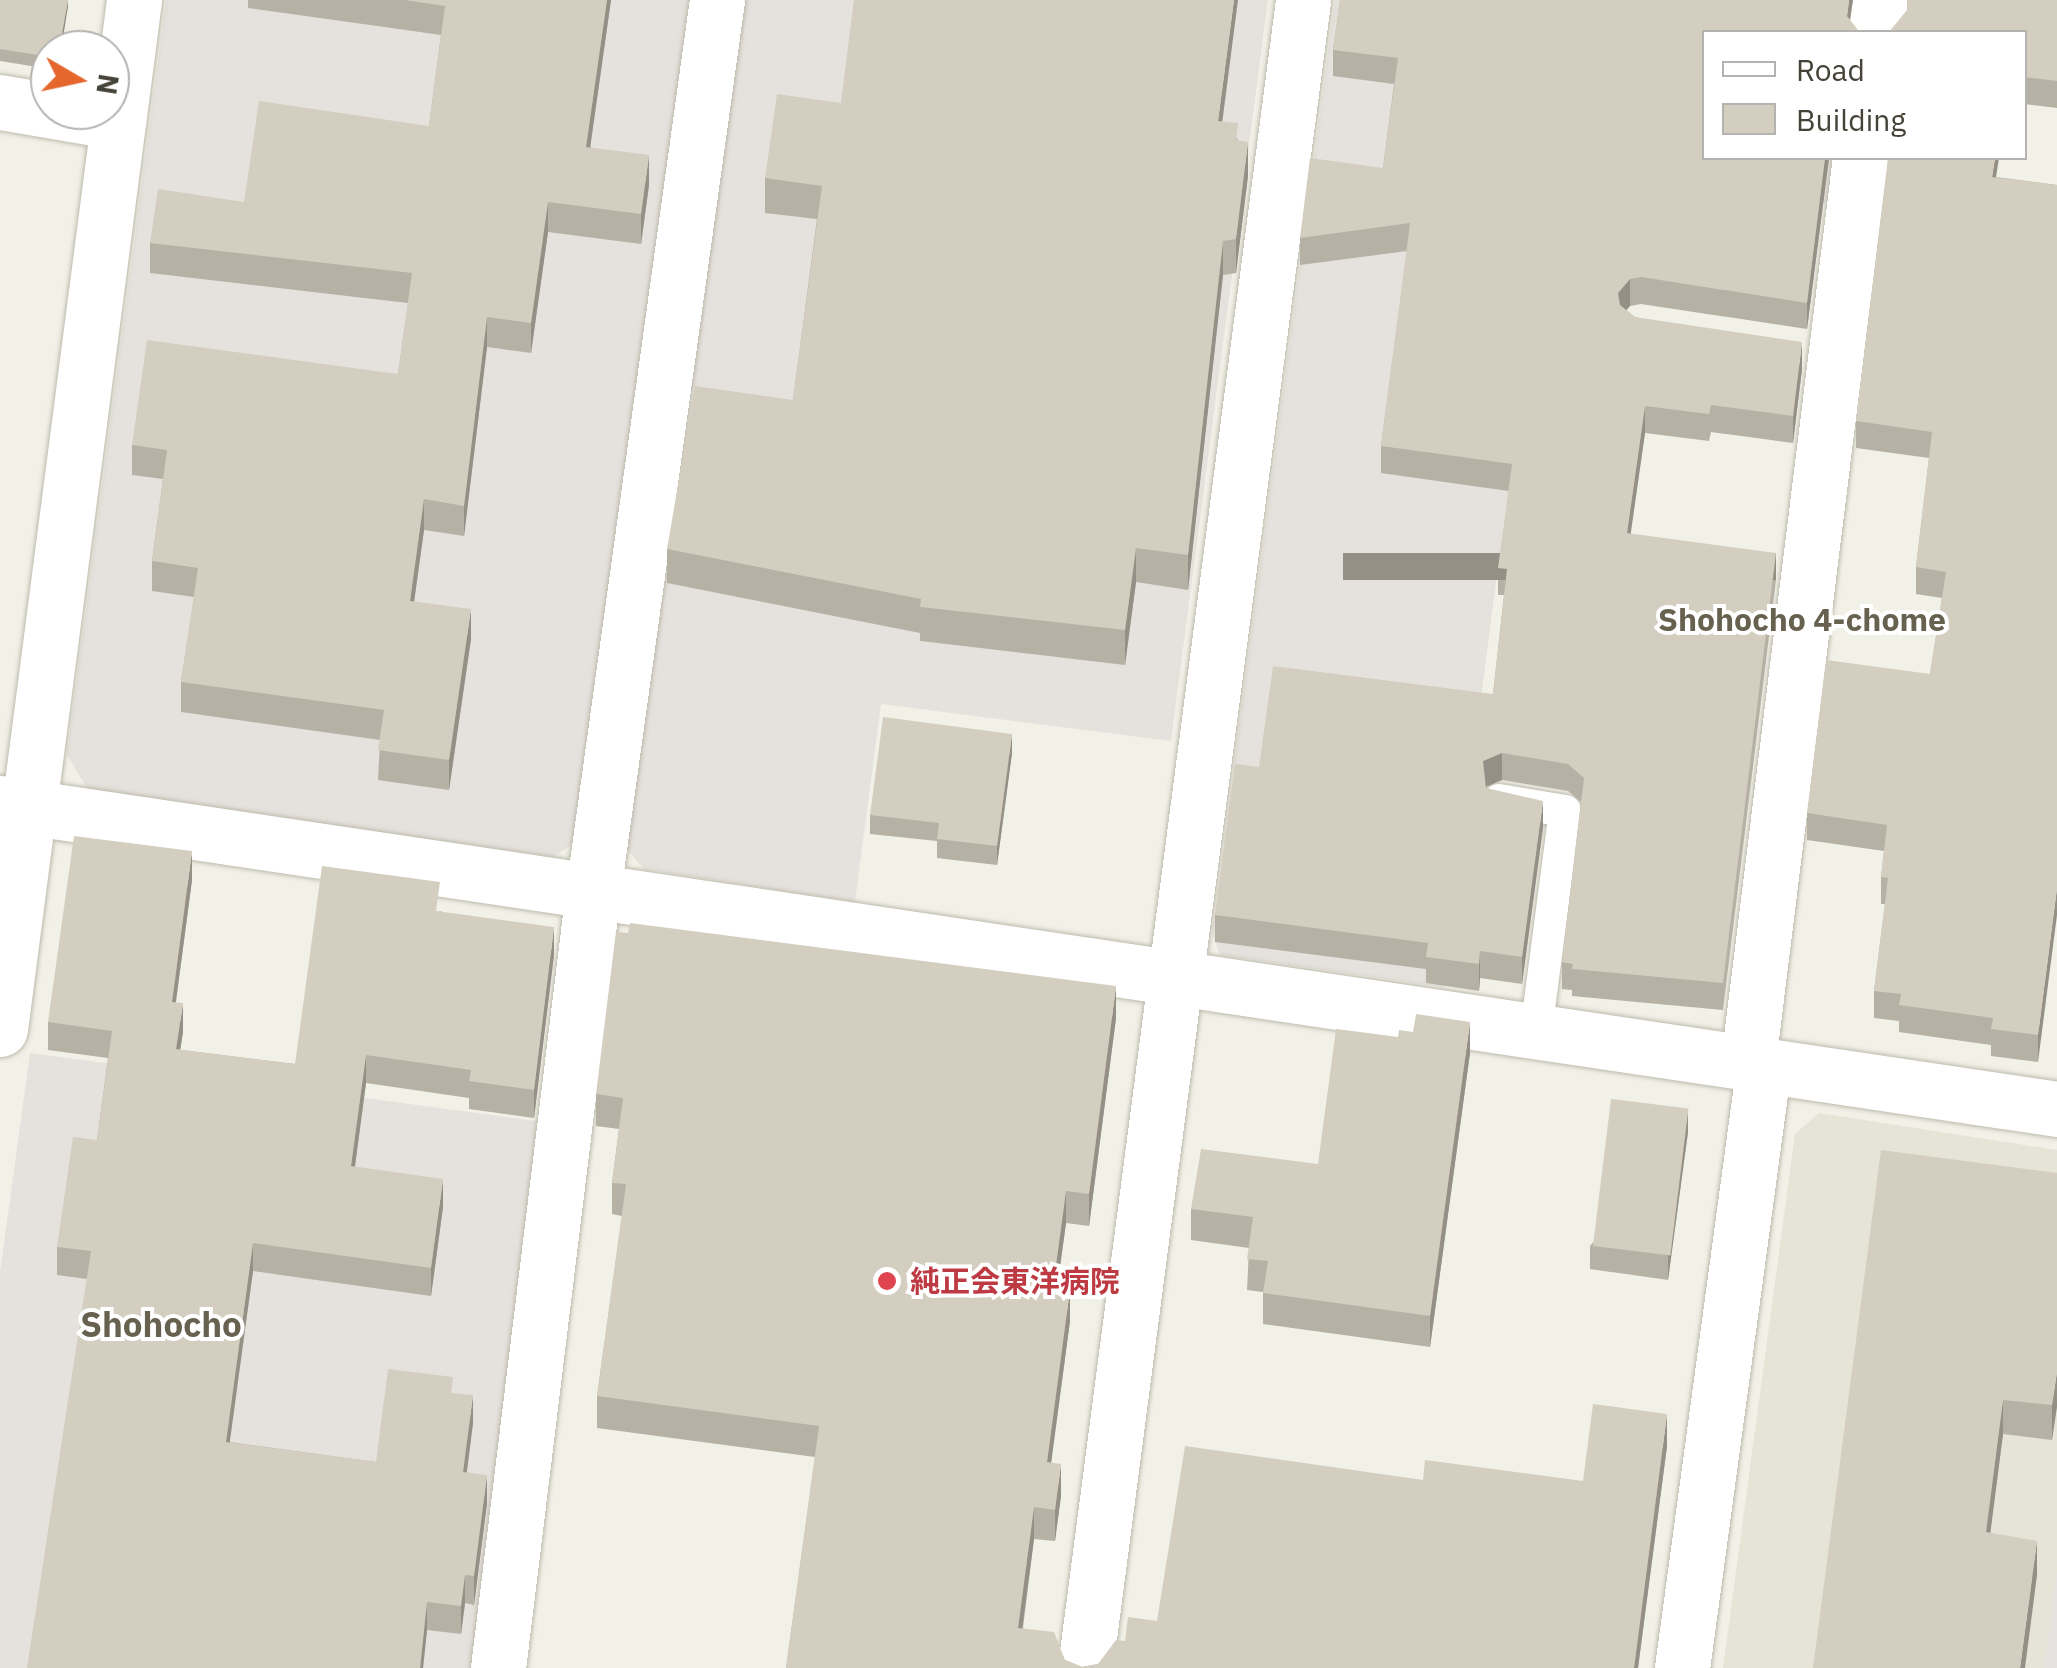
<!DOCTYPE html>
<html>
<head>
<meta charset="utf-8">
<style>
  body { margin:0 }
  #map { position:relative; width:2057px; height:1668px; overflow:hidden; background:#f2f1e8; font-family:"IBM Plex Sans","Noto Sans JP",sans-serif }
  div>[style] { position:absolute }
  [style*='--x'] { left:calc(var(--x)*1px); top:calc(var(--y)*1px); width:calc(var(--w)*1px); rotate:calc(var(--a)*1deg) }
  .residential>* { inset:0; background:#e6e3d7 }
  .industrial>* { inset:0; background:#e5e2dd }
  .parking>* { inset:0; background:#e4e3df }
  .roads { filter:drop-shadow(0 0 2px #bdbaac) drop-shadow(0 0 2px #bdbaac) }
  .lane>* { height:32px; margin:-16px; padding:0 16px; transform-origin:16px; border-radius:16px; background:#fff }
  .street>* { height:55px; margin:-27.5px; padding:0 27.5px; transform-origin:27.5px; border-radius:27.5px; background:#fff }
  .wall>* { inset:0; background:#b5b1a4 }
  .shaded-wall>* { inset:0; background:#949086; transform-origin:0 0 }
  .building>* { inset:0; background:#d3cebf; transform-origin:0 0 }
  .dots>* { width:28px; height:28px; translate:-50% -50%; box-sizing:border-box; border:5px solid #fff; border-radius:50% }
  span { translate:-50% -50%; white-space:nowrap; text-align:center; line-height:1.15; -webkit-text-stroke:8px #fff; paint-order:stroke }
  .health-label { font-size:30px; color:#be3a42; font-weight:700 }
  .left { translate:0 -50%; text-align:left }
  .neighbourhood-label { font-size:32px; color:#676150; font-weight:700 }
  .quarter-label { font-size:35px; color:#676150; font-weight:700 }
  .legend { position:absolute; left:1702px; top:30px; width:325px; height:130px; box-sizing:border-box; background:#fff; border:2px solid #b5b3af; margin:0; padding:12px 18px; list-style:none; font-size:30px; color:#454237 }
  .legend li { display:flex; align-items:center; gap:20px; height:50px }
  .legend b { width:50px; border:2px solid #b5b3af }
  .north { position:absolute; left:30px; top:30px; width:100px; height:100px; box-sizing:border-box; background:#fff; border:2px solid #b5b3af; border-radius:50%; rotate:99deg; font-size:28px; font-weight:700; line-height:40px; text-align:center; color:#454237 }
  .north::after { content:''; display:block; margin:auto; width:35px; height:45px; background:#e5672d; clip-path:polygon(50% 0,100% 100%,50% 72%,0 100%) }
</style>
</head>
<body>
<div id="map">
  <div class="residential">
    <i style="clip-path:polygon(1819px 1113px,2057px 1150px,2057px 1668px,1723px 1668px,1795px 1134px)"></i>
  </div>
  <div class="industrial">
    <i style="clip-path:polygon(166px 0,695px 0,579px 840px,553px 857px,88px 790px,67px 755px)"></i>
    <i style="clip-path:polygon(737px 0,1268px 0,1171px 741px,881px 704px,855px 902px,644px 869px,620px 841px)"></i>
    <i style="clip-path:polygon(1335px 0,1860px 0,1704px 32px,1704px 158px,1840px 158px,1835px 202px,1568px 238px,1506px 507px,1443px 987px,1220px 955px,1212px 933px)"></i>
    <i style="clip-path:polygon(30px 1053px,544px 1122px,475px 1668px,0 1668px,0 1272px)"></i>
  </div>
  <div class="parking">
    <i style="clip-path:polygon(2057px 1571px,2057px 1668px,2044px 1668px)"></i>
  </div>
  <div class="roads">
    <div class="lane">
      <i style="--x:1499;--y:800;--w:67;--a:9.5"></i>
      <i style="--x:1565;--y:811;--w:222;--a:97.5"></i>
    </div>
    <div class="street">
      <i style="--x:1876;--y:32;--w:32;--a:-83"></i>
      <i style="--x:0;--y:102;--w:120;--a:9.6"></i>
      <i style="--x:0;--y:803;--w:2080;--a:8.46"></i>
      <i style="--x:0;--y:1029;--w:1038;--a:-82.58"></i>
      <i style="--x:1748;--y:1062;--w:911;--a:-82.94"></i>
      <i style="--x:498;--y:1668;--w:783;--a:-83.03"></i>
      <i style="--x:593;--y:891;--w:900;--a:-82.08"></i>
      <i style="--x:1085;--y:1668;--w:1682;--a:-82.55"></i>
      <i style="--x:1682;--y:1668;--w:610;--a:-82.27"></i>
    </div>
  </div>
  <div class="wall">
    <i style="clip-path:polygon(0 0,68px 0,61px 50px,50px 50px,50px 69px,0 61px)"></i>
    <i style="clip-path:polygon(248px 0,611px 0,590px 147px,649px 185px,641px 244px,548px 232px,531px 353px,487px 347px,464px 536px,424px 530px,414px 602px,471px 639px,449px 790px,378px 780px,380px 740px,181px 712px,181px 682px,194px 597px,152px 591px,152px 561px,163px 479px,132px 475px,132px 445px,398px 374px,408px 303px,150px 273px,150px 243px,244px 202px,429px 126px,441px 35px,248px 8px)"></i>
    <i style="clip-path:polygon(1340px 0,1704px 158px,1829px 158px,1807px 329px,1641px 304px,1630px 306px,1626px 310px,1635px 317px,1802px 369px,1793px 443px,1711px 432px,1709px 441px,1645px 433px,1630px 534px,1776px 580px,1723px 1010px,1572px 996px,1572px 990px,1562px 989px,1562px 962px,1581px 802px,1568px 791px,1502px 780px,1486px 787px,1543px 828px,1522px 984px,1480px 978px,1479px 991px,1426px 983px,1426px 969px,1215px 942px,1215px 915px,1259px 767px,1493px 694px,1504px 595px,1498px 595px,1498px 568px,1509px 491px,1381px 473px,1381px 446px,1407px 251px,1300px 265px,1300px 238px,1383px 168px,1394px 84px,1333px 76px,1333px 50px)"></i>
    <i style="clip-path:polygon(2057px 0,2057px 108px,2024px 104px,2024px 32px,1907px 10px)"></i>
    <i style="clip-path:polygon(841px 103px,1222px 121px,1238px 140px,1248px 176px,1236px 273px,1223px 275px,1188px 590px,1136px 582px,1125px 665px,920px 641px,920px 633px,667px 583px,667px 549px,793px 400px,817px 219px,765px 213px,765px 178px)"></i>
    <i style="clip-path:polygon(1996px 177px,2057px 185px,2038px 1062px,1991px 1056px,1991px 1045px,1899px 1032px,1899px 1021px,1874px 1018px,1874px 991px,1885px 904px,1881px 904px,1881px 877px,1884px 851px,1807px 840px,1807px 813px,1930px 674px,1942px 598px,1916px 594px,1916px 567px,1929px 458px,1856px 448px,1856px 421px)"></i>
    <i style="clip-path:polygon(1012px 753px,997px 865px,937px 858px,937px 841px,870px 834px,870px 815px)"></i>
    <i style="clip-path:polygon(192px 880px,176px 1002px,183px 1032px,180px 1050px,295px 1064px,440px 911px,554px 955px,534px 1118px,469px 1109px,469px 1098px,366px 1083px,355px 1167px,443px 1207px,431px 1296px,253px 1271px,229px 1442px,376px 1462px,453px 1393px,473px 1423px,467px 1472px,487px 1503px,474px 1605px,465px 1603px,461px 1634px,427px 1630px,423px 1668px,87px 1279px,57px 1275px,57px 1247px,97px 1140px,108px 1058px,48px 1050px,48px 1022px)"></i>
    <i style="clip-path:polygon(1116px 1018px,1089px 1226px,1066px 1223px,1057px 1287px,1070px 1321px,1051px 1462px,1061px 1496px,1055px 1541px,1034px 1539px,1023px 1628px,1065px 1660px,1082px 1667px,1098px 1664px,1125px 1641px,1157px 1621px,1423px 1480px,1583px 1481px,1667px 1446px,1638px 1668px,786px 1668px,815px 1457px,597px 1428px,597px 1396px,622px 1216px,612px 1214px,612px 1183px,619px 1129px,596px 1126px,596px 1094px)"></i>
    <i style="clip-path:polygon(1470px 1053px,1430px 1347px,1263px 1324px,1263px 1292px,1247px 1290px,1249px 1248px,1191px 1240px,1191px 1209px,1318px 1164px)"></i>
    <i style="clip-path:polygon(1688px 1132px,1668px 1280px,1590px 1269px,1590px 1246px)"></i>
    <i style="clip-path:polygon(2057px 1173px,2052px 1440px,2003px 1434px,1990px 1533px,2037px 1575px,1813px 1668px)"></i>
  </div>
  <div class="shaded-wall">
    <i style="clip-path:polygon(68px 0,68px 7px,61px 50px,59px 50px)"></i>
    <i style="clip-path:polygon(607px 0,611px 0,586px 177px,586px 147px)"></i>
    <i style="clip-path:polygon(1234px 0,1238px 0,1218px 155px,1218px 121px)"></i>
    <i style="clip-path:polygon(1849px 0,1853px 0,1848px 32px,1847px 16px)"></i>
    <i style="clip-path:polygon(1248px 142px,1248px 176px,1236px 273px,1236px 239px)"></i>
    <i style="clip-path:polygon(649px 155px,649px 185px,641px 244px,641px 214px)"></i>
    <i style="clip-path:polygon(1825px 158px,1829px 158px,1807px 329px,1807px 303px)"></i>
    <i style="clip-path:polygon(1995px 158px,1999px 158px,1992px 203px,1992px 177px)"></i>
    <i style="clip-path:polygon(548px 202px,548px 232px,531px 353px,531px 323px)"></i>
    <i style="clip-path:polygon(1223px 241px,1223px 275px,1188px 590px,1188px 555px)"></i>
    <i style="clip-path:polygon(1630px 279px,1630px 306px,1618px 320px,1618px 293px)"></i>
    <i style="clip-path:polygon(487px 317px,487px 347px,464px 536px,464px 506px)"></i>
    <i style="clip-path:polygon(1802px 342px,1802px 369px,1793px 443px,1793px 416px)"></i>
    <i style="clip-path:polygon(1645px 406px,1645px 433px,1627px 560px,1627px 533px)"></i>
    <i style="clip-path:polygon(424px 499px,424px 530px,410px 631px,410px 601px)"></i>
    <i style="clip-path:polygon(1136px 548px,1136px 582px,1125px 665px,1125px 630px)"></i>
    <i style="left:1776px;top:553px;width:27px;height:433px;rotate:90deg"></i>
    <i style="clip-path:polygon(471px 609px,471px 639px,449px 790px,449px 760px)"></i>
    <i style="clip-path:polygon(1012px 734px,1012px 753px,997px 865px,997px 846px)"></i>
    <i style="clip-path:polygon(1502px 753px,1502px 780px,1483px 788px,1483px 761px)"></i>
    <i style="clip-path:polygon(1543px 801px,1543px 828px,1522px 984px,1522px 957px)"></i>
    <i style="clip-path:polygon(192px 851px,192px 880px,172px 1030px,172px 1002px)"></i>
    <i style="clip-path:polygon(2057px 888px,2057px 915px,2038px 1062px,2038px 1035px)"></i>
    <i style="clip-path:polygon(554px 927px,554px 955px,534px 1118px,534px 1090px)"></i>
    <i style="clip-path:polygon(1480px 951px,1480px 978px,1479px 991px,1479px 964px)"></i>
    <i style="clip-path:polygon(1116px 986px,1116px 1018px,1089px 1226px,1089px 1194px)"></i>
    <i style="clip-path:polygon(183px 1003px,183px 1032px,176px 1077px,176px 1049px)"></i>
    <i style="clip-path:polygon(1470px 1022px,1470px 1053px,1430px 1347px,1430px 1316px)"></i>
    <i style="clip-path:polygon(366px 1055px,366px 1083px,351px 1195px,351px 1166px)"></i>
    <i style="clip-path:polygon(1688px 1109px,1688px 1132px,1668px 1280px,1668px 1257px)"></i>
    <i style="clip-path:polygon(443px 1179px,443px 1207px,431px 1296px,431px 1268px)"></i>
    <i style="clip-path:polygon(1066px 1191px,1066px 1223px,1053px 1319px,1053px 1287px)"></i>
    <i style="clip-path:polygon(253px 1243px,253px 1271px,226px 1470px,226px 1442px)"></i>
    <i style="clip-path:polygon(1070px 1289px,1070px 1321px,1047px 1494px,1047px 1462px)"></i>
    <i style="clip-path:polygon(2057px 1372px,2057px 1407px,2052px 1440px,2052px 1405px)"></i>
    <i style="clip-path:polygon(473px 1395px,473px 1423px,463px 1500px,463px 1472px)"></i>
    <i style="clip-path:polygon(2003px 1400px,2003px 1434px,1986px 1567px,1986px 1532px)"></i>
    <i style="clip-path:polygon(1667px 1414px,1667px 1446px,1638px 1668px,1634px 1668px)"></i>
    <i style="clip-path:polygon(1061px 1464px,1061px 1496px,1055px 1541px,1055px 1510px)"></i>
    <i style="clip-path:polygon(487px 1475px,487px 1503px,474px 1605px,474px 1576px)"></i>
    <i style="clip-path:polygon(1034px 1507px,1034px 1539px,1018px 1660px,1018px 1628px)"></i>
    <i style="clip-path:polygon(2037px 1541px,2037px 1575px,2025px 1668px,2020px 1668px)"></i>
    <i style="clip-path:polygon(465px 1575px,465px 1603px,461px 1634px,461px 1606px)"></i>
    <i style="clip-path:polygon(427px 1602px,427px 1630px,423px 1668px,420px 1668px)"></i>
  </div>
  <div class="building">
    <i style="clip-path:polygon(0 0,68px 0,59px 50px,50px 50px,50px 57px,0 49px)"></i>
    <i style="clip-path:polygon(405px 0,607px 0,586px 147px,649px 155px,641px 214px,548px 202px,531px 323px,487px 317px,464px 506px,424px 499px,410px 601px,471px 609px,449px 760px,378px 750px,384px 710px,181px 682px,198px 568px,152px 561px,167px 450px,132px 445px,147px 340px,398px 374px,412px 273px,150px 243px,158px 189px,244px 202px,259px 101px,429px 126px,445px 6px)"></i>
    <i style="clip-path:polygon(854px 0,1234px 0,1218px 121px,1238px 123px,1236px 140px,1248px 142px,1236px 239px,1223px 241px,1188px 555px,1136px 548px,1125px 630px,920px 607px,921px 599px,667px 549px,695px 386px,793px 400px,822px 186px,765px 178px,777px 94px,841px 103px)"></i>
    <i style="clip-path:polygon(1340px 0,1849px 0,1847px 16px,1858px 30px,1874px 32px,1704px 32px,1704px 158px,1825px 158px,1807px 303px,1641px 277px,1630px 279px,1618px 293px,1620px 305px,1635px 317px,1802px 342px,1793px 416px,1711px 405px,1709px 414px,1645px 406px,1627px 533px,1776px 553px,1723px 983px,1572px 969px,1573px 964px,1562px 962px,1584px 778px,1568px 764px,1502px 753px,1483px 761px,1486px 788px,1543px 801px,1522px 957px,1480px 951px,1479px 964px,1426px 957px,1428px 943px,1215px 915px,1235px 764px,1259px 767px,1273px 666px,1493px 694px,1507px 569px,1498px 568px,1512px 464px,1381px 446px,1410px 223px,1300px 238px,1310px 158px,1383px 168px,1398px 58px,1333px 50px)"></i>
    <i style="clip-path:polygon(1907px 0,2057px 0,2057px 81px,2024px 77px,2024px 32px,1889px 32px,1907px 10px)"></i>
    <i style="clip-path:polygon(1888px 158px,1995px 158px,1992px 177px,2057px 185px,2057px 888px,2038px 1035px,1991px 1029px,1993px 1018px,1899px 1005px,1901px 994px,1874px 991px,1888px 878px,1881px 877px,1887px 825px,1807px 813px,1826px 660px,1930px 674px,1946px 572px,1916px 567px,1932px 432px,1856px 421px)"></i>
    <i style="clip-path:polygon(883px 717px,1012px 734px,997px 846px,937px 839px,939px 823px,870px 815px)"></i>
    <i style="clip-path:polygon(74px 836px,192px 851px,172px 1002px,183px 1003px,176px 1049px,295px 1064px,322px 866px,440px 882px,436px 911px,554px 927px,534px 1090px,469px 1081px,471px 1070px,366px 1055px,351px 1166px,443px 1179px,431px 1268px,253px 1243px,226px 1442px,376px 1462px,388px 1369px,453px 1377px,451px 1393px,473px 1395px,463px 1472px,487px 1475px,474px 1576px,465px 1575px,461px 1606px,427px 1602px,420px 1668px,27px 1668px,91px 1251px,57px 1247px,73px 1137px,97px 1140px,112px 1031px,48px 1022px)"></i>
    <i style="clip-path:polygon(630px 923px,1116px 986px,1089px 1194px,1066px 1191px,1053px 1287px,1070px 1289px,1047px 1462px,1061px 1464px,1055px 1510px,1034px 1507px,1018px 1628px,1054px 1632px,1065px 1660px,1082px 1667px,1098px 1664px,1116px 1640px,1125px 1641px,1128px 1617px,1157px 1621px,1185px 1446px,1423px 1480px,1425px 1460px,1583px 1481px,1593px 1404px,1667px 1414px,1634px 1668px,786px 1668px,819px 1426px,597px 1396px,626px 1184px,612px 1183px,623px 1098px,596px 1094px,616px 932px,628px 933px)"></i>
    <i style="clip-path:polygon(1416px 1014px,1470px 1022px,1430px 1316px,1263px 1293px,1268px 1261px,1247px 1259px,1253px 1217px,1191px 1209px,1201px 1149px,1318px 1164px,1336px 1029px,1398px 1037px,1399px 1030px,1413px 1032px)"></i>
    <i style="left:1611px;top:1099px;width:78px;height:148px;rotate:7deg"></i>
    <i style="clip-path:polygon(1881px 1150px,2057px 1173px,2057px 1372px,2052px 1405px,2003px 1400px,1986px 1532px,2037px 1541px,2020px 1668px,1813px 1668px)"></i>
  </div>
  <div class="dots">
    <i style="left:887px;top:1281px;background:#e0444e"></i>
  </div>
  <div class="health-label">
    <span class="left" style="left:910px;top:1281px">純正会東洋病院</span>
  </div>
  <div class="neighbourhood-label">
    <span style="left:1802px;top:619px">Shohocho 4-chome</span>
  </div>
  <div class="quarter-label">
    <span style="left:161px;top:1324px">Shohocho</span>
  </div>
  <ul class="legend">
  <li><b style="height:12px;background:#fff"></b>Road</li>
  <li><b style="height:28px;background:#d3cebf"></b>Building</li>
  </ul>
  <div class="north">N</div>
</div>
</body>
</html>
